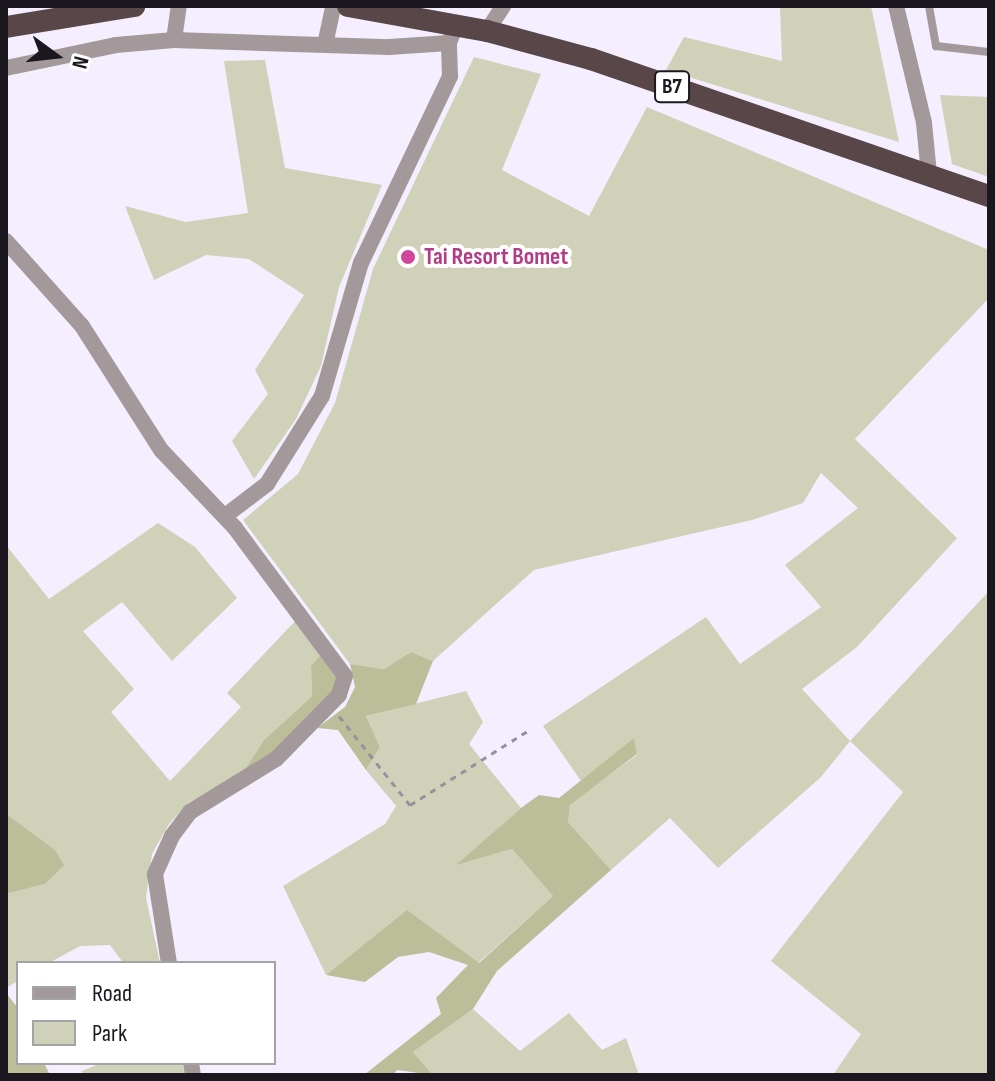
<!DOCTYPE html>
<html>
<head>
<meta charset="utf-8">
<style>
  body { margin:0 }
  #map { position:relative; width:995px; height:1081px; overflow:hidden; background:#f4eefe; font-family:"Sofia Sans Condensed",sans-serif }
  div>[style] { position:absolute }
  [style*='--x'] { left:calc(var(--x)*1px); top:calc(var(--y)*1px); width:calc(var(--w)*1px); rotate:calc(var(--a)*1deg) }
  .green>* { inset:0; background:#d0d1b9 }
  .forest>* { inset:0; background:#bcbe99 }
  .path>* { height:3px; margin-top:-1.5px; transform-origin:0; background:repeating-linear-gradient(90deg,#96919d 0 6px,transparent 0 12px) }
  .service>* { height:8px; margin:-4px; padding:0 4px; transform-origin:4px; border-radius:4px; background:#a4999a }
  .minor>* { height:16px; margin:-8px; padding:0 8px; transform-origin:8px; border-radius:8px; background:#a4999a }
  .trunk>* { height:22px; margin:-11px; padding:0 11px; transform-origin:11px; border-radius:11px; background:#584648 }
  .dots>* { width:22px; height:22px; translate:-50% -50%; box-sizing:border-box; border:4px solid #fff; border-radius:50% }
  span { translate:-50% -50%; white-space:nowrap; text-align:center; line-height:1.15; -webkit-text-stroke:8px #fff; paint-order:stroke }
  .shield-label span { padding:2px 6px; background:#fff; border:2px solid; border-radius:6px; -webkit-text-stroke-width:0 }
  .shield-label { font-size:22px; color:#1a171e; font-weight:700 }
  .hotel-label { font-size:24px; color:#b23c85; font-weight:700 }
  .left { translate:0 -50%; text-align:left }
  .frame { position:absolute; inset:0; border:8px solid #1a171e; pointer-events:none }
  .legend { position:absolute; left:16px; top:961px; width:260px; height:104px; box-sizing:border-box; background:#fff; border:2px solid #a3a2a5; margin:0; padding:10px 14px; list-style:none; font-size:24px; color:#1a171e }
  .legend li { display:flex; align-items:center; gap:16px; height:40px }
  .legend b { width:40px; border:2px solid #a3a2a5 }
  .north { position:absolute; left:16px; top:16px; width:80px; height:80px; -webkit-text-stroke:6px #fff; paint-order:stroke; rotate:105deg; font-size:22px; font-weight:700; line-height:32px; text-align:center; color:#1a171e }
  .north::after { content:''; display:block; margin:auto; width:28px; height:36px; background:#1a171e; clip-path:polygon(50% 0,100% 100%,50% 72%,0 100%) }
</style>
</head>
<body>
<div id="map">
  <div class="green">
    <i style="clip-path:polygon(780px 6px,871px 6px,899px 142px,666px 70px,684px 37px,782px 61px)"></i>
    <i style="clip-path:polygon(474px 57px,541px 74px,502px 170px,589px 216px,647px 107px,989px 250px,989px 298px,855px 439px,957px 538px,857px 647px,802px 689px,850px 741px,989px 591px,989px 1075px,833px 1075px,861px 1034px,771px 961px,903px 792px,850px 741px,821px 777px,718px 868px,670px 818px,611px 870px,568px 822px,570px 804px,637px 755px,634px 739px,581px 781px,543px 726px,706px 617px,740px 664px,821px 607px,785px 565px,858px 508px,821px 473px,803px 503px,752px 520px,534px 570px,433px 661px,411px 652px,384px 669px,350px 664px,243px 520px,298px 474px,335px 403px,373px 269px)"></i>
    <i style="clip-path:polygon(265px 60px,285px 168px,382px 185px,339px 287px,321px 366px,296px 419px,254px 479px,232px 441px,268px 394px,255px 370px,304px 295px,249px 259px,206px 255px,154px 280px,125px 206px,186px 222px,248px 213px,224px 61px)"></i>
    <i style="clip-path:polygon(940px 95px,989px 97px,989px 177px,952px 164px)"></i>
    <i style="clip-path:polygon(158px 523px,195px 547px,237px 598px,172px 661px,122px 602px,83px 631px,134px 689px,111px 712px,170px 781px,241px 707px,227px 693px,297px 619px,323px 652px,311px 666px,312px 696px,264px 740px,242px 774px,188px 803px,169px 824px,152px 854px,146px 898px,160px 963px,122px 961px,110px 945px,80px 946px,49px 963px,18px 963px,18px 981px,6px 988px,6px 894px,45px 884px,6px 814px,6px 545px,49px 599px)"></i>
    <i style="clip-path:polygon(466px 691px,483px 722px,469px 744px,521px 808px,458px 864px,512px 849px,553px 896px,478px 963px,407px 911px,326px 975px,283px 886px,385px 824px,396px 806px,366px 770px,380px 747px,366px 716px)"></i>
    <i style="clip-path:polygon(473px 1009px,520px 1051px,569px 1013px,602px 1050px,626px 1038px,639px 1075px,433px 1075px,413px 1052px)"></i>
    <i style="clip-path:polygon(102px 1063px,182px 1063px,185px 1075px,83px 1075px,82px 1071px)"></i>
  </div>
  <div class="forest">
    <i style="clip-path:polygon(323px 652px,338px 676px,334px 693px,274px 755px,242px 774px,264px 740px,312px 696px,311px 666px)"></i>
    <i style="clip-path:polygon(411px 652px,433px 661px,416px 704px,366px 716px,380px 747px,366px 770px,338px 730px,317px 728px,345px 707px,355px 687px,350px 664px,384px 669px)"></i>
    <i style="clip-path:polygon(634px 738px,637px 754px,570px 805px,568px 822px,611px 870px,497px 971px,473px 1009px,413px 1052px,433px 1075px,397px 1070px,393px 1075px,364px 1075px,441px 1014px,436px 998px,468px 965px,429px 952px,398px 957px,365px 982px,326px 975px,407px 910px,479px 963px,553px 896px,512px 849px,456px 865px,521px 808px,539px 795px,559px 798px)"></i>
    <i style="clip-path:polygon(6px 814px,55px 850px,64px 865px,45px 884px,6px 894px)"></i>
    <i style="clip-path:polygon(6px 993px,18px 1008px,18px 1063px,44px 1063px,50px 1075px,6px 1075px)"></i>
  </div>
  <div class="path">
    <i style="--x:339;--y:716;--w:114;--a:51.4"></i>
    <i style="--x:410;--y:805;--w:141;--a:-32.2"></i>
  </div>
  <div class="service">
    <i style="--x:929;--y:6;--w:41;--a:80.1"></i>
    <i style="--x:936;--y:46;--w:53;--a:6.5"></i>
  </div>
  <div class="minor">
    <i style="--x:896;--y:6;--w:120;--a:76.5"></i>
    <i style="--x:924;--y:123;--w:51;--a:84.4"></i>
    <i style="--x:487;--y:31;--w:30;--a:-57"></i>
    <i style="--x:174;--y:40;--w:34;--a:-82"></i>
    <i style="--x:325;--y:45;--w:40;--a:-78"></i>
    <i style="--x:6;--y:68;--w:112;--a:-11.8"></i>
    <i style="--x:116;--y:45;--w:58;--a:-4.9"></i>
    <i style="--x:174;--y:40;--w:215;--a:1.9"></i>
    <i style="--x:389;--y:47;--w:60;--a:-3.8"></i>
    <i style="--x:6;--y:241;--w:114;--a:48.2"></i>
    <i style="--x:82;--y:326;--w:147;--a:57.5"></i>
    <i style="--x:161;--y:450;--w:108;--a:46.5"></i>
    <i style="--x:235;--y:528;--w:184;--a:53.4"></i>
    <i style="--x:345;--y:676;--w:20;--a:108"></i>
    <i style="--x:339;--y:695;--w:90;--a:134.5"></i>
    <i style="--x:276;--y:759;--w:101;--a:148.4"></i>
    <i style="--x:190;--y:812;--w:30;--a:127"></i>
    <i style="--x:172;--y:836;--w:42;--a:114.1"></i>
    <i style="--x:155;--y:874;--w:90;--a:81.1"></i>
    <i style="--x:225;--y:516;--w:53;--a:-37.3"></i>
    <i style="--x:267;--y:484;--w:104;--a:-58"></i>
    <i style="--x:322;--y:396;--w:139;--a:-73.7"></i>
    <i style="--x:361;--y:263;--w:207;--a:-64.5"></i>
    <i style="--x:450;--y:76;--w:33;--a:-92"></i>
    <i style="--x:449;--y:43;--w:19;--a:-69"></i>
    <i style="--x:191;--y:1063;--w:12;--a:81"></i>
  </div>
  <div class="trunk">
    <i style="--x:348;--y:6;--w:141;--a:10.2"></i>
    <i style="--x:487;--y:31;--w:108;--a:15.1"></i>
    <i style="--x:591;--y:59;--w:421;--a:19"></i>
    <i style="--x:6;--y:27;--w:130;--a:-9.3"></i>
  </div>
  <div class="dots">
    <i style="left:408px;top:257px;background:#d1479c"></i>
  </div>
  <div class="shield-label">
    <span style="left:672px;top:87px">B7</span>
  </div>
  <div class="hotel-label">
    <span class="left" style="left:424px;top:257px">Tai Resort Bomet</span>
  </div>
  <div class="frame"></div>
  <ul class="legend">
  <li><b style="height:10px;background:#a4999a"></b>Road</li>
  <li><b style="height:22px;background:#d0d1b9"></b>Park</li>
  </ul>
  <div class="north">N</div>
</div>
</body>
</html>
